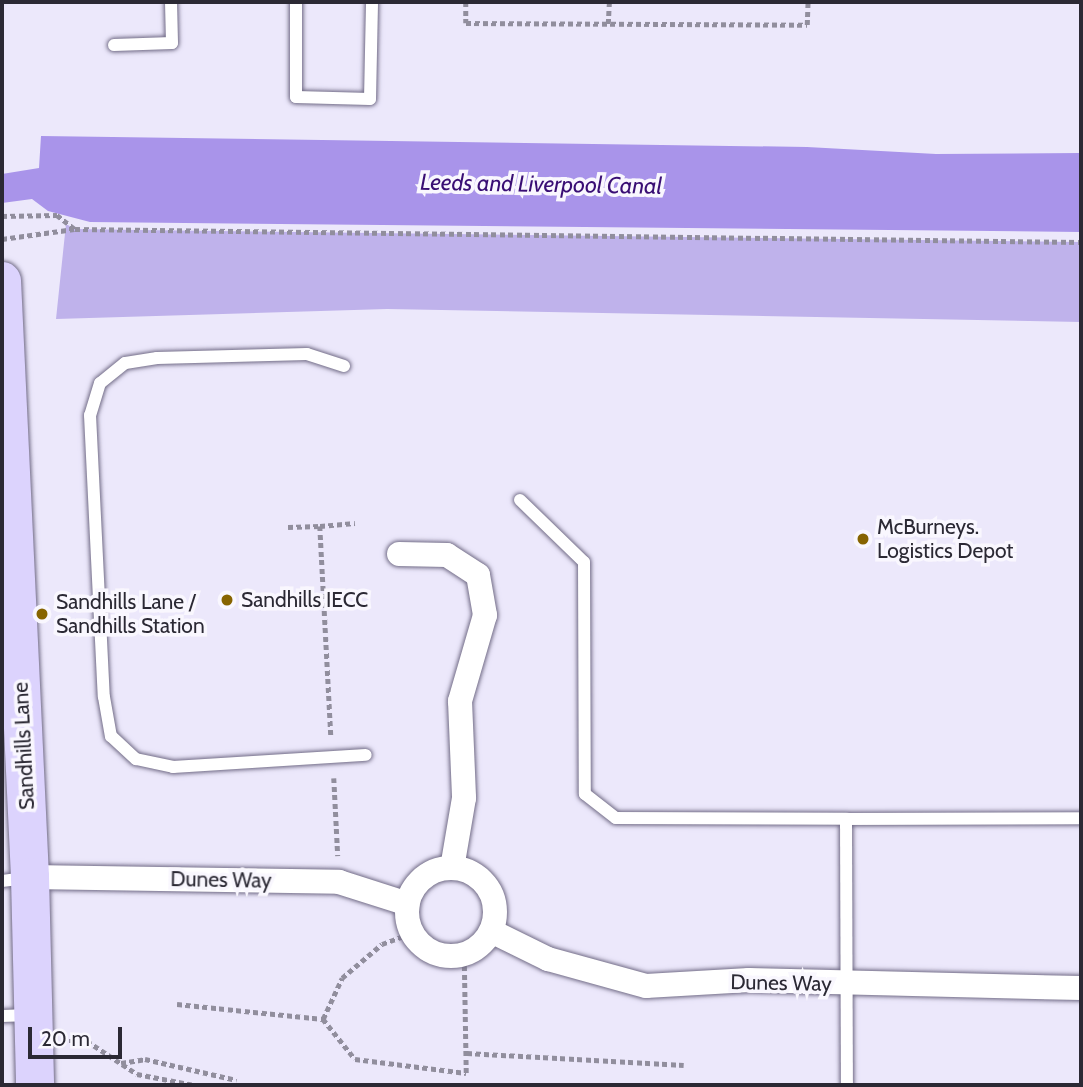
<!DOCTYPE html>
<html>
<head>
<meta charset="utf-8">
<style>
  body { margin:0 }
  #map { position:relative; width:1083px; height:1087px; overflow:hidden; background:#ece8fb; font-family:Cabin,sans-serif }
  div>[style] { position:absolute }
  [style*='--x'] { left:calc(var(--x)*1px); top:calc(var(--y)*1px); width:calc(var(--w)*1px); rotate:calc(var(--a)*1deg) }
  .green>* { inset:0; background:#bfb2eb }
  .water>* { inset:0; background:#a994ea }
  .path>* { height:4.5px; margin-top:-2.25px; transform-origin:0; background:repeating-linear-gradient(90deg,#918e9d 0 5px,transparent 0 8.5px) }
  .roads { filter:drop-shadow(0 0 2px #726c87) drop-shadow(0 0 2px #726c87) }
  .lane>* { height:12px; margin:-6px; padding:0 6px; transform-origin:6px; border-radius:6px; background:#fff }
  .street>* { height:24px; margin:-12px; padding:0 12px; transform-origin:12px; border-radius:12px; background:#fff }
  .street>.ring { margin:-12px; padding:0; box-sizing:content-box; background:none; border:24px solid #fff; border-radius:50% }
  .primary>* { height:38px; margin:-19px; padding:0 19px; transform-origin:19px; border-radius:19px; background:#dcd3fd }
  .dots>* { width:19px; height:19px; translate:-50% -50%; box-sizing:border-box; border:4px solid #f9f7fe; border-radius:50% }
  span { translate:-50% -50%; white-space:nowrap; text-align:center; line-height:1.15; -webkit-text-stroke:7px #f9f7fe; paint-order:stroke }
  .poi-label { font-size:21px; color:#2b2934 }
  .left { translate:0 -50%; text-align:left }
  .street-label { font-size:21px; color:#2b2934 }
  .water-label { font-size:23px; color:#390e74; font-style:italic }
  .frame { position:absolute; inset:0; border:4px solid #2b2934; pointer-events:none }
  .scale { position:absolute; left:28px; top:1027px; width:94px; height:32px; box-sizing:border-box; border:4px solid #2b2934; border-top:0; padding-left:9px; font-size:21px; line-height:24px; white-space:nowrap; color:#2b2934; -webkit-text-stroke:5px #f9f7fe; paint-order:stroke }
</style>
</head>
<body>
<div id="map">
  <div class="green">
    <i style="clip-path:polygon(66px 224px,75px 229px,138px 230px,1081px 242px,1081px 322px,387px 309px,56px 319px)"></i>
  </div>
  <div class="water">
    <i style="clip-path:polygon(41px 136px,807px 147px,936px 154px,1081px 153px,1081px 232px,90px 222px,48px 211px,32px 199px,2px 203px,2px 174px,39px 168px)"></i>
  </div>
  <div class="path">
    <i style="--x:466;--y:2;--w:21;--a:90"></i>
    <i style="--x:466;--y:23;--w:341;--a:0.3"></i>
    <i style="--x:807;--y:25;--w:23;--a:-88"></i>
    <i style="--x:608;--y:24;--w:22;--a:-87"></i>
    <i style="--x:2;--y:216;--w:55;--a:-1"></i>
    <i style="--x:57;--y:215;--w:23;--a:38"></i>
    <i style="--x:75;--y:229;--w:1006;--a:0.74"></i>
    <i style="--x:2;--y:239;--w:73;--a:-7.9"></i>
    <i style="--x:320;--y:526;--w:35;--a:-5"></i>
    <i style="--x:288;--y:527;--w:32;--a:-2"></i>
    <i style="--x:320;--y:526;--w:212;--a:87"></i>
    <i style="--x:334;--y:778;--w:78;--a:87.1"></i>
    <i style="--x:177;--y:1004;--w:147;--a:5.9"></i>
    <i style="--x:323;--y:1019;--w:51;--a:51.3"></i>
    <i style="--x:355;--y:1059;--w:112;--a:7.2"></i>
    <i style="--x:466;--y:1073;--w:119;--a:-91"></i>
    <i style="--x:323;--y:1019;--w:45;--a:-65.1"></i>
    <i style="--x:342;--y:978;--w:52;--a:-40.4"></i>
    <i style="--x:382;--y:944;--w:33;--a:-20"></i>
    <i style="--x:69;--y:1041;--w:18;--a:0"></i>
    <i style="--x:87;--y:1041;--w:60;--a:33.4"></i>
    <i style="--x:137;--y:1074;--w:58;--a:10.9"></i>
    <i style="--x:467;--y:1053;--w:217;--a:3.2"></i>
    <i style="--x:121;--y:1063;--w:24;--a:-9"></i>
    <i style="--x:145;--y:1059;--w:94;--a:12.9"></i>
  </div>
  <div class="roads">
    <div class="lane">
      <i style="--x:296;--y:2;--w:95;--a:90"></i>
      <i style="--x:296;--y:97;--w:74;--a:1.5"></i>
      <i style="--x:370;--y:99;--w:97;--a:-88.8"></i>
      <i style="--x:114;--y:45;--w:58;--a:-2"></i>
      <i style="--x:172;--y:43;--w:41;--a:-91.4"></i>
      <i style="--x:344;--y:366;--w:39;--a:-162"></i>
      <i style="--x:307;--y:354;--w:150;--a:178.5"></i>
      <i style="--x:157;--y:358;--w:32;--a:171"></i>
      <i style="--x:125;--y:363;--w:32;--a:141"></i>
      <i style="--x:100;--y:383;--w:34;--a:107"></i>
      <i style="--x:90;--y:415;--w:282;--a:87.2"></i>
      <i style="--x:104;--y:697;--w:40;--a:80"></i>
      <i style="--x:111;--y:736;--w:34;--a:43"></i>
      <i style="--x:136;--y:759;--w:38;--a:12"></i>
      <i style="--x:173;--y:767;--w:193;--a:-3.6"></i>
      <i style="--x:520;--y:500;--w:89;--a:44.1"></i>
      <i style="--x:584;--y:562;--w:232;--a:89.8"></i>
      <i style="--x:585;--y:794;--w:39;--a:38"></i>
      <i style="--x:616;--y:818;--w:230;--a:0.2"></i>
      <i style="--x:846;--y:819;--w:266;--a:89.8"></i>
      <i style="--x:846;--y:819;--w:235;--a:-0.2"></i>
      <i style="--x:2;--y:881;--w:24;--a:-7"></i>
      <i style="--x:2;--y:1016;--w:27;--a:-2"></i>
    </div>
    <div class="street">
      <i style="--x:399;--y:554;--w:48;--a:1.2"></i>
      <i style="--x:447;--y:555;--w:37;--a:33"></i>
      <i style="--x:478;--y:575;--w:41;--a:80.1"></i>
      <i style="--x:485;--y:615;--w:90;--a:106.2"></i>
      <i style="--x:460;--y:701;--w:97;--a:87.6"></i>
      <i style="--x:464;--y:798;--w:71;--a:99.7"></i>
      <i class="ring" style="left:407px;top:868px;width:64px;height:64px"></i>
      <i style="--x:30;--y:877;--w:309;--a:0.9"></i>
      <i style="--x:339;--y:882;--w:72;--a:17.7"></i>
      <i style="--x:491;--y:931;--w:64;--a:26.2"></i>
      <i style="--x:548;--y:959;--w:102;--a:15.4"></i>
      <i style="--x:646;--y:986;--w:103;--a:-3.3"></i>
      <i style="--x:749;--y:980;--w:332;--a:1.4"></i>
    </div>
    <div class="primary">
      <i style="--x:2;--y:281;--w:597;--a:87.31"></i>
      <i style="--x:30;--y:877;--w:208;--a:88.6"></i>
    </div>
  </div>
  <div class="dots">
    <i style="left:863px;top:539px;background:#876400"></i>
    <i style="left:227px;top:600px;background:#876400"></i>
    <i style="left:42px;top:614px;background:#876400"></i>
  </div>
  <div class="poi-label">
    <span class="left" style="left:877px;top:539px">McBurneys.<br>Logistics Depot</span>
    <span class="left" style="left:241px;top:600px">Sandhills IECC</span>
    <span class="left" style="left:56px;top:614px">Sandhills Lane /<br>Sandhills Station</span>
  </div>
  <div class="street-label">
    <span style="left:24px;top:746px;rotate:-93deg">Sandhills Lane</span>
    <span style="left:221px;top:880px;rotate:1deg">Dunes Way</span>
    <span style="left:781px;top:983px;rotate:1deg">Dunes Way</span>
  </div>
  <div class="water-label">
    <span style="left:541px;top:184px;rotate:1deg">Leeds and Liverpool Canal</span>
  </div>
  <div class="frame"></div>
  <div class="scale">20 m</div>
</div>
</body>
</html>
